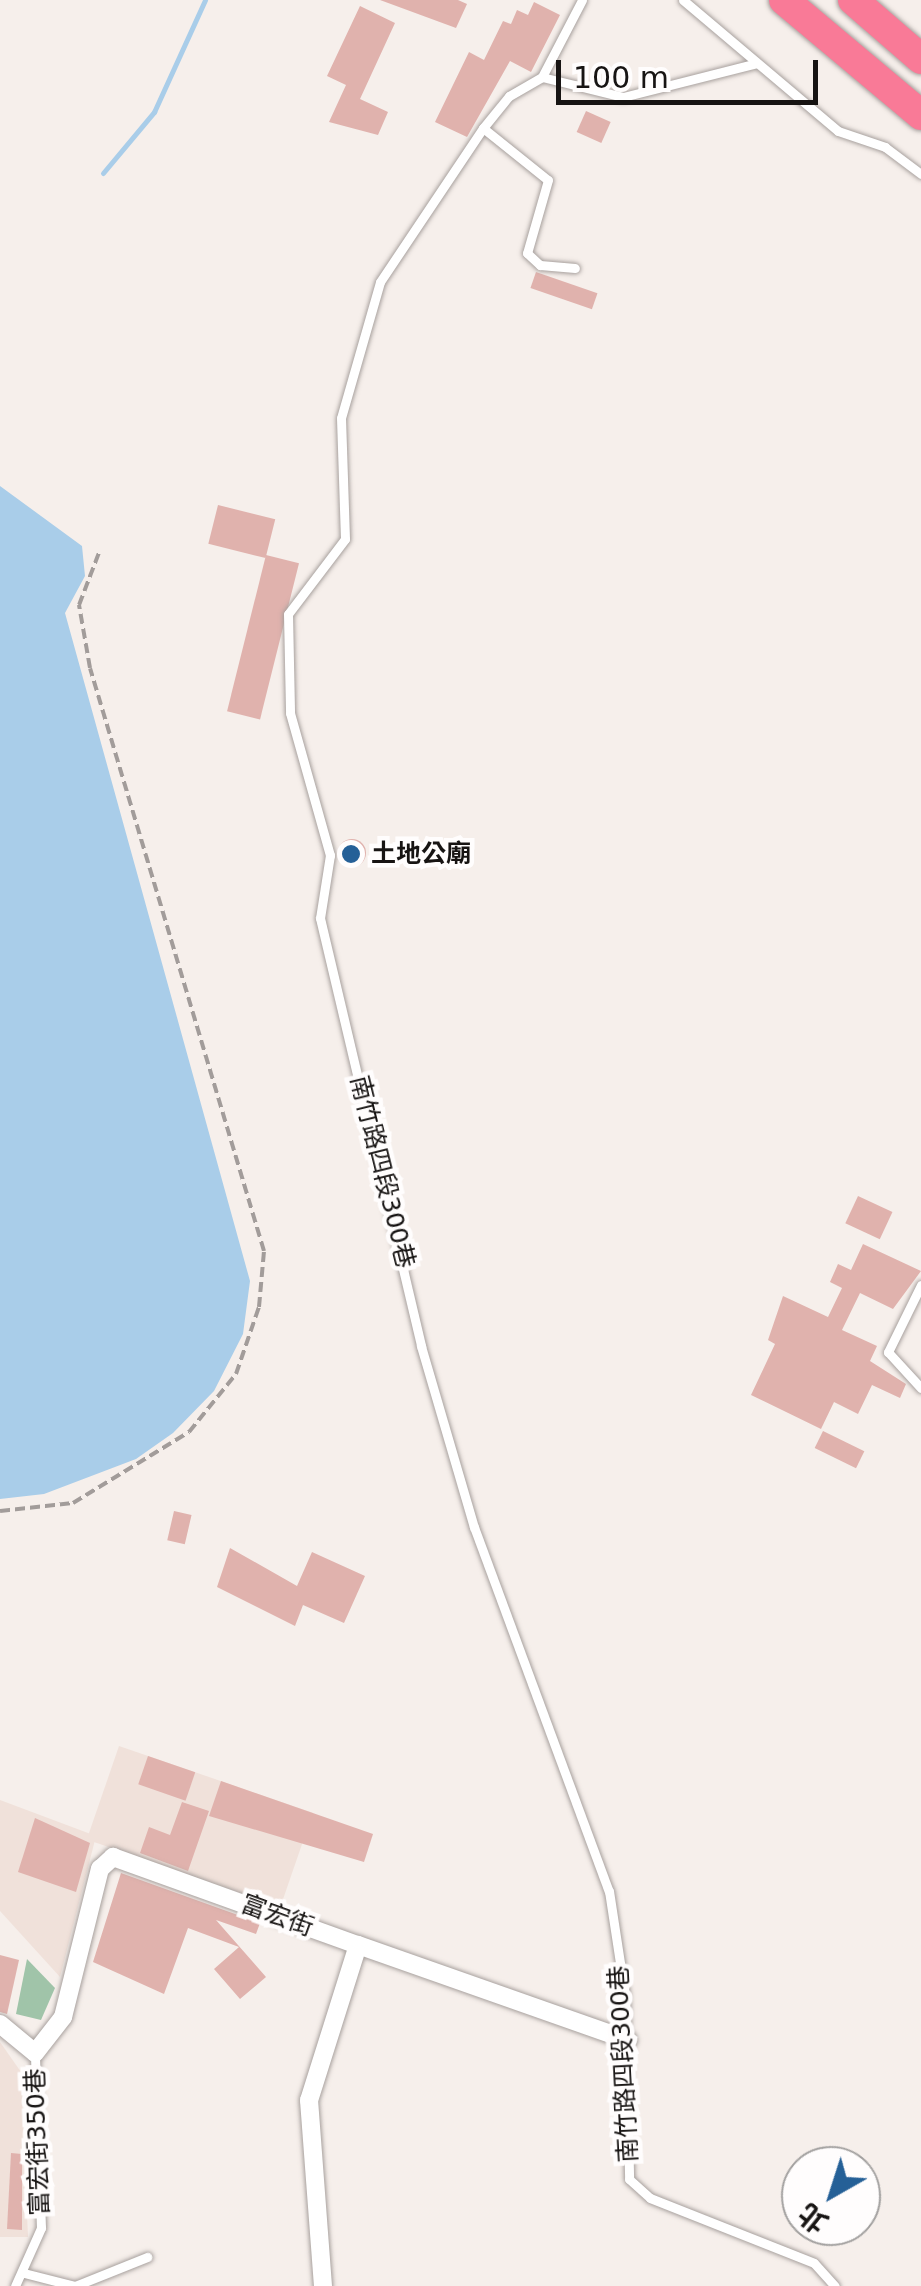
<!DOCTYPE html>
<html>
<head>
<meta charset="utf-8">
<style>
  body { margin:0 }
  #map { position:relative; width:921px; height:2286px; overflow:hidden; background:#f6efeb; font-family:"DejaVu Sans","Noto Sans TC",sans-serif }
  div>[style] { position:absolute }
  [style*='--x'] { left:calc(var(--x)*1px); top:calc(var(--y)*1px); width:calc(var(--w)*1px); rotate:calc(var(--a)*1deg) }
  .built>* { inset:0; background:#f0e1da; transform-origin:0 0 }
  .forest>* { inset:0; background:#a0c4a9 }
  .water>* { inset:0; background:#a9cde9 }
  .stream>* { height:5px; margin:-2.5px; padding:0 2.5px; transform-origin:2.5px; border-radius:2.5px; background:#a9cde9 }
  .building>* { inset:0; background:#e0b2ad; transform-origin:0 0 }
  .round { border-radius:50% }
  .path>* { height:4px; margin-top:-2px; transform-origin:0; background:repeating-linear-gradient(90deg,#a29c9a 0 10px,transparent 0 15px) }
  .roads { filter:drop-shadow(0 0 2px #a8a19e) drop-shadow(0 0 2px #a8a19e) }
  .service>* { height:9px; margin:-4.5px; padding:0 4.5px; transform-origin:4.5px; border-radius:4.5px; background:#fff }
  .minor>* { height:18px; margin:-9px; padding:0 9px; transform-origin:9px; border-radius:9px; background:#fff }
  .motorway>* { height:30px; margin:-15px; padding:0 15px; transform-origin:15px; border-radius:15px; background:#f97a97 }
  .dots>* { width:28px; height:28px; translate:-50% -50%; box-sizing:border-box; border:5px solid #fffdfd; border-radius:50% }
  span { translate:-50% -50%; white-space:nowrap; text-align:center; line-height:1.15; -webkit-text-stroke:9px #fffdfd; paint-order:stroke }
  .poi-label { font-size:25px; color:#171413; font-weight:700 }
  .left { translate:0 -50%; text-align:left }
  .street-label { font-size:25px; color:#171413 }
  .north { position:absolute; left:781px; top:2146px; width:100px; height:100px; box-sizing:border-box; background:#fffdfd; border:2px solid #a2a09f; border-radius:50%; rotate:219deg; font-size:28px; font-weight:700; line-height:40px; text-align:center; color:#171413 }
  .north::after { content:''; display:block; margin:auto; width:35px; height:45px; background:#256097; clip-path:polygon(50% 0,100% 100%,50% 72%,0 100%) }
  .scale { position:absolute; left:556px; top:60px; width:262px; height:45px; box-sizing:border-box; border:5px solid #171413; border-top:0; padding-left:12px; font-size:30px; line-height:35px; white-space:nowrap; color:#171413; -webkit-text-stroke:8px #fffdfd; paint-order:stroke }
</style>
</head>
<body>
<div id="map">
  <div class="built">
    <i style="left:119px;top:1746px;width:205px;height:99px;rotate:19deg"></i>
    <i style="clip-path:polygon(0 1800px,96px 1836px,60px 1977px,0 1911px)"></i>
    <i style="clip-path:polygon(0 2042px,21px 2072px,28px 2237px,0 2237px)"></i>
  </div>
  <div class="forest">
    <i style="clip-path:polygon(27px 1959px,55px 1988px,41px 2020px,16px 2014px)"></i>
  </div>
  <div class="water">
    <i style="clip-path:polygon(0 486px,82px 546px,85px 576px,65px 613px,250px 1281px,243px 1334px,214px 1391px,173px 1433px,136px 1459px,44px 1494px,0 1499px)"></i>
  </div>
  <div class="stream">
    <i style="--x:103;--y:173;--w:80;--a:-50.1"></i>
    <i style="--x:154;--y:112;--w:123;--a:-65.5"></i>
  </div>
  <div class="building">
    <i style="clip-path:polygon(380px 0,458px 0,467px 4px,456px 28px)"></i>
    <i style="clip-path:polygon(534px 2px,560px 15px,531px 72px,510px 61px,467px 137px,435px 122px,469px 52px,484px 60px,503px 21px,511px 24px,517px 10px,528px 15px)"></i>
    <i style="clip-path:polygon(360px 6px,395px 23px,360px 99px,388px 112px,378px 135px,329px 122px,346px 85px,327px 76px)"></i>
    <i style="left:586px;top:111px;width:27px;height:23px;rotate:24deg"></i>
    <i style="left:536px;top:272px;width:65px;height:17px;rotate:19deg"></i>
    <i style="left:218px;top:505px;width:59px;height:40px;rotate:14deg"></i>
    <i style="left:266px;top:555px;width:34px;height:161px;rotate:14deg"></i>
    <i class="round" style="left:338px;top:839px;width:28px;height:28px"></i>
    <i style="left:858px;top:1196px;width:38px;height:30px;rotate:25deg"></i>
    <i style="clip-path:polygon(863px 1244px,921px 1271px,893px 1309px,860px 1293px,842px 1330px,877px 1346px,870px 1361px,906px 1384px,900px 1398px,872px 1385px,858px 1414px,834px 1402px,821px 1429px,751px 1395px,775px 1344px,768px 1340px,783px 1296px,828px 1317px,842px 1288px,830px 1282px,838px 1264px,851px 1270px)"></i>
    <i style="left:823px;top:1431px;width:46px;height:19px;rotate:26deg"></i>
    <i style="left:174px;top:1511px;width:18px;height:30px;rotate:13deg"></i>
    <i style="clip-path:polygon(230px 1548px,297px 1586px,312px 1552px,365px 1576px,344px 1623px,303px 1605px,295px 1626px,217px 1587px)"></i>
    <i style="left:148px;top:1756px;width:50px;height:30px;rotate:19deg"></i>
    <i style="clip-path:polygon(221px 1781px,373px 1834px,364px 1862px,209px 1816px)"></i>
    <i style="clip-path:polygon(182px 1802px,209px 1811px,188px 1871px,140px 1853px,149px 1827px,170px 1835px)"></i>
    <i style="clip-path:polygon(35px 1818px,90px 1843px,76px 1892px,18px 1872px)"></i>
    <i style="clip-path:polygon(121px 1873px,260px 1923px,256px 1934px,216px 1920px,266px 1977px,240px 1999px,214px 1969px,239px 1947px,188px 1928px,164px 1994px,93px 1962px)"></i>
    <i style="clip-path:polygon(0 1955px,19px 1960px,7px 2014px,0 2012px)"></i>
    <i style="clip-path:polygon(11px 2153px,22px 2154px,22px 2230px,7px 2229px)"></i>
  </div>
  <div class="path">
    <i style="--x:0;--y:1511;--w:73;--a:-6.3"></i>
    <i style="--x:73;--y:1503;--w:136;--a:-31.5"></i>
    <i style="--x:189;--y:1432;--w:75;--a:-51"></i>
    <i style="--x:236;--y:1374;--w:71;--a:-71.1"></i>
    <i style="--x:259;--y:1307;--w:56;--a:-84.9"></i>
    <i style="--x:264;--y:1251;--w:608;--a:-106.62"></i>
    <i style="--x:90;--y:668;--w:64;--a:-99.9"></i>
    <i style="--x:79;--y:605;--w:59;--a:-69.1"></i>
  </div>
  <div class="roads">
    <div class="service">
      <i style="--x:582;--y:0;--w:87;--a:117.5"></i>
      <i style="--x:542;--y:77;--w:38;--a:150"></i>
      <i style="--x:509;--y:96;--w:41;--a:129.1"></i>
      <i style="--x:483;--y:128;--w:185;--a:123.8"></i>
      <i style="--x:380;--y:282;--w:141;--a:106"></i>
      <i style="--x:341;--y:418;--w:121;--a:88.1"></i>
      <i style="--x:345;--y:539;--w:94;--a:127.2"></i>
      <i style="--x:288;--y:614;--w:99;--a:88.8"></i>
      <i style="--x:290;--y:713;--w:148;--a:74.3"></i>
      <i style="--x:330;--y:855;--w:64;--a:99"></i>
      <i style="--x:320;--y:918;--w:440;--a:76.7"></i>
      <i style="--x:421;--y:1346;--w:189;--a:73.7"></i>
      <i style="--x:474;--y:1527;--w:388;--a:69.7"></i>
      <i style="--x:609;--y:1891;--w:106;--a:81.3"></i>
      <i style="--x:625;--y:1996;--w:183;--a:88.7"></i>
      <i style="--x:629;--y:2179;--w:28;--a:42"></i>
      <i style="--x:650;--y:2198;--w:176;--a:21.6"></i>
      <i style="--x:814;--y:2263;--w:31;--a:48"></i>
      <i style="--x:683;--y:0;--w:203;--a:40.2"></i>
      <i style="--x:838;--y:131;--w:50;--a:18.8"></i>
      <i style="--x:885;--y:147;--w:45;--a:36.9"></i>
      <i style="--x:542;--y:77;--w:83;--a:13.9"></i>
      <i style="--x:623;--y:97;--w:138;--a:-14.2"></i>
      <i style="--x:483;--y:128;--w:83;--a:38.7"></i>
      <i style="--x:548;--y:180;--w:76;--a:106"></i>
      <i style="--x:527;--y:253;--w:18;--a:43"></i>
      <i style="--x:540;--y:265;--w:35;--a:5"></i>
      <i style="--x:921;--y:1285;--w:75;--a:116.2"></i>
      <i style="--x:888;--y:1352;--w:49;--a:47.5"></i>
      <i style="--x:24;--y:2273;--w:53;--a:14.3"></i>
      <i style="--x:15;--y:2286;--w:64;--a:-65.9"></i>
      <i style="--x:41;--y:2228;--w:175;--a:-92"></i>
      <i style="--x:75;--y:2286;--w:78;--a:-21.9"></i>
    </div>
    <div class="minor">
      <i style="--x:358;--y:1945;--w:286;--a:19.4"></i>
      <i style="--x:0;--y:2024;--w:45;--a:39.6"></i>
      <i style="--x:35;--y:2053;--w:46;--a:-52.1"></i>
      <i style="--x:63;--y:2017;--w:153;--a:-76"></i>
      <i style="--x:100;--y:1869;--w:18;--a:-43"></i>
      <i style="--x:113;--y:1857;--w:260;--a:19.8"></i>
      <i style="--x:358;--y:1945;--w:163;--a:107.5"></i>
      <i style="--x:309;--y:2100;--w:187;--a:85.7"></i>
    </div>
    <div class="motorway">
      <i style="--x:784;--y:0;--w:179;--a:40"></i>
      <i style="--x:853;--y:0;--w:90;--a:40.9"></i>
    </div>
  </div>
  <div class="dots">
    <i style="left:351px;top:854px;background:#256097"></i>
  </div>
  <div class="poi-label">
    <span class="left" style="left:371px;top:854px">土地公廟</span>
  </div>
  <div class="street-label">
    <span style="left:382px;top:1172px;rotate:76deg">南竹路四段300巷</span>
    <span style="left:277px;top:1916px;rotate:20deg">富宏街</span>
    <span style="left:624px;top:2064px;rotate:-93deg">南竹路四段300巷</span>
    <span style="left:38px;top:2142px;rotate:-92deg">富宏街350巷</span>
  </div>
  <div class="north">北</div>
  <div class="scale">100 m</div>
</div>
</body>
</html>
